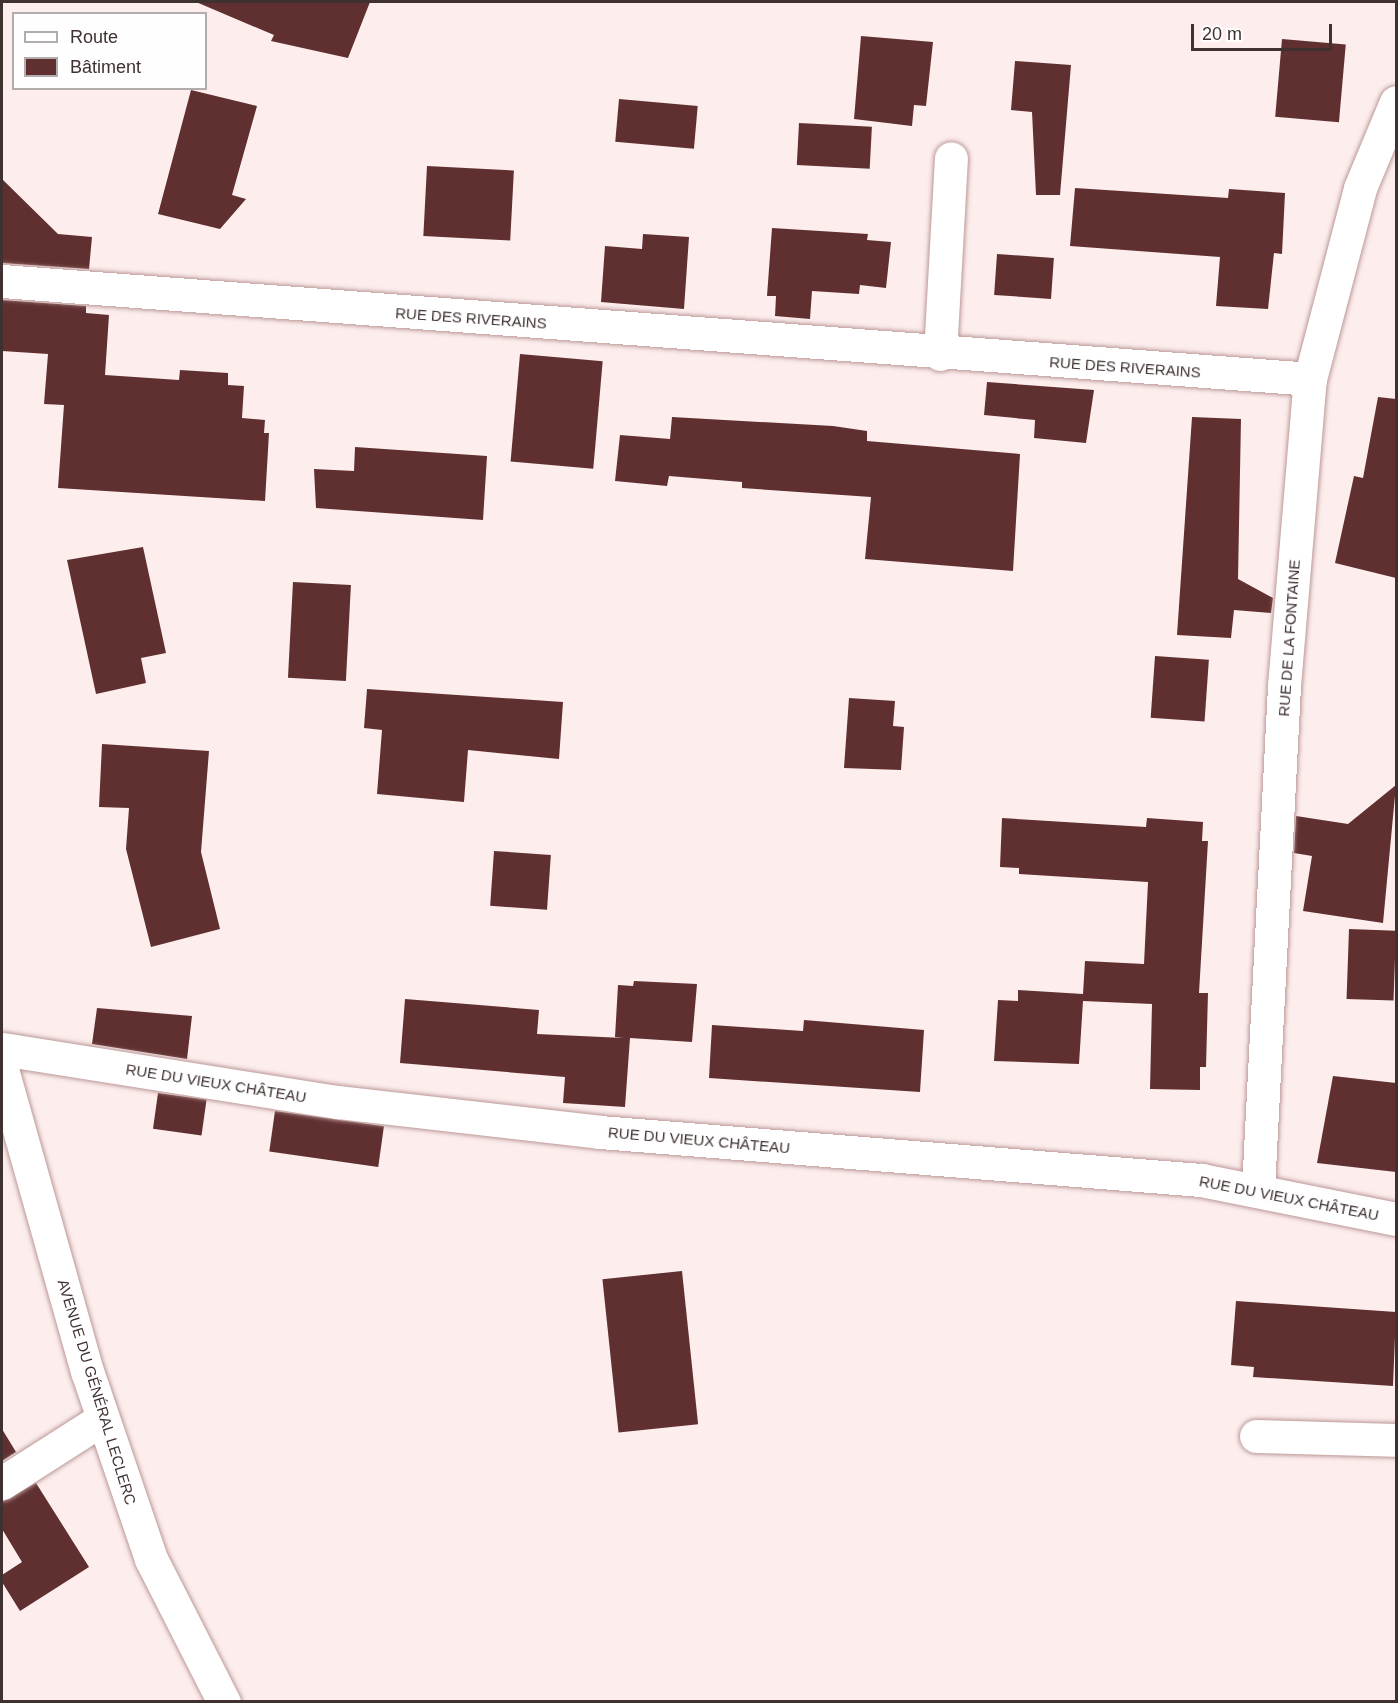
<!DOCTYPE html>
<html>
<head>
<meta charset="utf-8">
<style>
  body { margin:0 }
  #map { position:relative; width:1398px; height:1703px; overflow:hidden; background:#fdeded; font-family:Arial,sans-serif }
  div>[style] { position:absolute }
  [style*='--x'] { left:calc(var(--x)*1px); top:calc(var(--y)*1px); width:calc(var(--w)*1px); rotate:calc(var(--a)*1deg) }
  .building>* { inset:0; background:#603031; transform-origin:0 0 }
  .roads { filter:drop-shadow(0 0 2px #bb9897) drop-shadow(0 0 2px #bb9897) }
  .minor>* { height:33px; margin:-16.5px; padding:0 16.5px; transform-origin:16.5px; border-radius:16.5px; background:#fff }
  span { translate:-50% -50%; white-space:nowrap; text-align:center; line-height:1.15; -webkit-text-stroke:6px #fefefe; paint-order:stroke }
  .street-label { font-size:15px; color:#403131 }
  .frame { position:absolute; inset:0; border:3px solid #403131; pointer-events:none }
  .legend { position:absolute; left:12px; top:12px; width:195px; height:78px; box-sizing:border-box; background:#fefefe; border:2px solid #b2acac; margin:0; padding:8px 10px; list-style:none; font-size:18px; color:#403131 }
  .legend li { display:flex; align-items:center; gap:12px; height:30px }
  .legend b { width:30px; border:2px solid #b2acac }
  .scale { position:absolute; left:1191px; top:24px; width:141px; height:27px; box-sizing:border-box; border:3px solid #403131; border-top:0; padding-left:8px; font-size:18px; line-height:21px; white-space:nowrap; color:#403131; -webkit-text-stroke:4px #fefefe; paint-order:stroke }
</style>
</head>
<body>
<div id="map">
  <div class="building">
    <i style="clip-path:polygon(196px 2px,370px 2px,348px 58px,271px 41px,274px 35px)"></i>
    <i style="clip-path:polygon(861px 36px,933px 42px,926px 106px,914px 105px,912px 126px,854px 119px)"></i>
    <i style="left:1282px;top:39px;width:64px;height:78px;rotate:5deg"></i>
    <i style="clip-path:polygon(1015px 61px,1071px 65px,1060px 195px,1036px 195px,1032px 112px,1011px 110px)"></i>
    <i style="clip-path:polygon(191px 90px,257px 106px,232px 195px,246px 199px,220px 229px,158px 214px)"></i>
    <i style="left:619px;top:99px;width:79px;height:43px;rotate:5deg"></i>
    <i style="left:799px;top:123px;width:73px;height:42px;rotate:3deg"></i>
    <i style="left:427px;top:166px;width:87px;height:70px;rotate:3deg"></i>
    <i style="clip-path:polygon(2px 179px,58px 234px,92px 237px,89px 269px,2px 263px)"></i>
    <i style="clip-path:polygon(1075px 188px,1228px 198px,1229px 189px,1285px 193px,1282px 254px,1274px 253px,1268px 309px,1216px 306px,1220px 257px,1070px 246px)"></i>
    <i style="clip-path:polygon(772px 228px,868px 234px,867px 240px,891px 242px,886px 288px,860px 285px,859px 294px,812px 291px,810px 319px,775px 316px,776px 296px,767px 296px)"></i>
    <i style="clip-path:polygon(643px 234px,689px 237px,684px 309px,601px 302px,605px 246px,642px 249px)"></i>
    <i style="left:997px;top:254px;width:57px;height:41px;rotate:4deg"></i>
    <i style="clip-path:polygon(2px 300px,86px 306px,86px 313px,109px 315px,105px 375px,179px 380px,180px 370px,228px 373px,228px 385px,244px 386px,242px 418px,265px 420px,264px 433px,269px 433px,265px 501px,58px 488px,64px 405px,44px 404px,48px 354px,2px 351px)"></i>
    <i style="left:520px;top:354px;width:83px;height:108px;rotate:5deg"></i>
    <i style="clip-path:polygon(987px 382px,1094px 390px,1086px 443px,1034px 438px,1035px 420px,984px 415px)"></i>
    <i style="clip-path:polygon(1378px 397px,1396px 399px,1396px 578px,1335px 563px,1354px 476px,1363px 478px)"></i>
    <i style="clip-path:polygon(672px 417px,833px 426px,867px 431px,867px 441px,1020px 454px,1013px 571px,865px 559px,871px 497px,742px 488px,742px 482px,669px 476px,667px 486px,615px 481px,620px 435px,670px 439px)"></i>
    <i style="clip-path:polygon(1192px 417px,1241px 419px,1238px 579px,1273px 598px,1271px 613px,1234px 610px,1231px 638px,1177px 635px)"></i>
    <i style="clip-path:polygon(355px 447px,487px 456px,483px 520px,316px 508px,314px 469px,354px 471px)"></i>
    <i style="clip-path:polygon(143px 547px,166px 653px,141px 658px,146px 683px,96px 694px,67px 560px)"></i>
    <i style="left:293px;top:582px;width:58px;height:96px;rotate:3deg"></i>
    <i style="left:1155px;top:656px;width:54px;height:62px;rotate:4deg"></i>
    <i style="clip-path:polygon(367px 689px,563px 702px,559px 759px,468px 750px,464px 802px,377px 794px,382px 730px,364px 728px)"></i>
    <i style="clip-path:polygon(849px 698px,895px 701px,893px 726px,904px 727px,901px 770px,844px 768px)"></i>
    <i style="clip-path:polygon(102px 744px,209px 751px,201px 852px,220px 929px,151px 947px,126px 849px,129px 808px,99px 807px)"></i>
    <i style="clip-path:polygon(1396px 785px,1383px 923px,1303px 911px,1312px 856px,1294px 853px,1296px 816px,1348px 824px)"></i>
    <i style="clip-path:polygon(1002px 818px,1146px 827px,1147px 818px,1203px 822px,1202px 841px,1208px 841px,1199px 993px,1208px 993px,1206px 1067px,1200px 1067px,1200px 1090px,1150px 1089px,1152px 1004px,1083px 1001px,1079px 1064px,994px 1061px,998px 1000px,1018px 1001px,1018px 990px,1083px 994px,1085px 961px,1144px 964px,1148px 882px,1019px 874px,1019px 868px,1000px 867px)"></i>
    <i style="left:494px;top:851px;width:57px;height:55px;rotate:4deg"></i>
    <i style="left:1349px;top:929px;width:47px;height:70px;rotate:2deg"></i>
    <i style="clip-path:polygon(634px 981px,697px 984px,692px 1042px,630px 1038px,625px 1107px,563px 1103px,565px 1077px,400px 1063px,405px 999px,539px 1010px,537px 1034px,624px 1038px,615px 1037px,618px 985px,633px 986px)"></i>
    <i style="clip-path:polygon(97px 1008px,192px 1016px,187px 1059px,92px 1044px)"></i>
    <i style="clip-path:polygon(804px 1020px,924px 1030px,920px 1092px,709px 1078px,712px 1025px,803px 1031px)"></i>
    <i style="clip-path:polygon(1333px 1076px,1396px 1083px,1396px 1172px,1317px 1163px)"></i>
    <i style="left:158px;top:1093px;width:49px;height:36px;rotate:8deg"></i>
    <i style="left:275px;top:1111px;width:110px;height:41px;rotate:8deg"></i>
    <i style="left:682px;top:1271px;width:154px;height:80px;rotate:84deg"></i>
    <i style="clip-path:polygon(1236px 1301px,1396px 1312px,1393px 1386px,1253px 1377px,1254px 1367px,1231px 1365px)"></i>
    <i style="clip-path:polygon(2px 1429px,16px 1452px,2px 1461px)"></i>
    <i style="clip-path:polygon(36px 1483px,89px 1567px,20px 1611px,2px 1582px,2px 1575px,22px 1562px,2px 1529px,2px 1502px)"></i>
  </div>
  <div class="roads">
    <div class="minor">
      <i style="--x:2;--y:281;--w:1312;--a:4.28"></i>
      <i style="--x:940;--y:354;--w:196;--a:-86.8"></i>
      <i style="--x:2;--y:1049;--w:340;--a:9"></i>
      <i style="--x:338;--y:1102;--w:264;--a:6.5"></i>
      <i style="--x:600;--y:1132;--w:603;--a:4.57"></i>
      <i style="--x:1201;--y:1180;--w:199;--a:11.3"></i>
      <i style="--x:2;--y:1069;--w:314;--a:74.3"></i>
      <i style="--x:87;--y:1371;--w:199;--a:71.2"></i>
      <i style="--x:151;--y:1559;--w:161;--a:63"></i>
      <i style="--x:1258;--y:1189;--w:504;--a:-87.04"></i>
      <i style="--x:1284;--y:686;--w:308;--a:-85.2"></i>
      <i style="--x:1310;--y:379;--w:197;--a:-75.3"></i>
      <i style="--x:1360;--y:188;--w:93;--a:-67.3"></i>
      <i style="--x:1256;--y:1436;--w:140;--a:1.6"></i>
      <i style="--x:2;--y:1483;--w:119;--a:-32.6"></i>
    </div>
  </div>
  <div class="street-label">
    <span style="left:471px;top:318px;rotate:4deg">RUE DES RIVERAINS</span>
    <span style="left:1125px;top:367px;rotate:4deg">RUE DES RIVERAINS</span>
    <span style="left:1289px;top:638px;rotate:-86deg">RUE DE LA FONTAINE</span>
    <span style="left:216px;top:1083px;rotate:9deg">RUE DU VIEUX CHÂTEAU</span>
    <span style="left:699px;top:1140px;rotate:5deg">RUE DU VIEUX CHÂTEAU</span>
    <span style="left:1289px;top:1198px;rotate:11deg">RUE DU VIEUX CHÂTEAU</span>
    <span style="left:97px;top:1392px;rotate:73deg">AVENUE DU GÉNÉRAL LECLERC</span>
  </div>
  <div class="frame"></div>
  <ul class="legend">
  <li><b style="height:8px;background:#fff"></b>Route</li>
  <li><b style="height:16px;background:#603031"></b>Bâtiment</li>
  </ul>
  <div class="scale">20 m</div>
</div>
</body>
</html>
